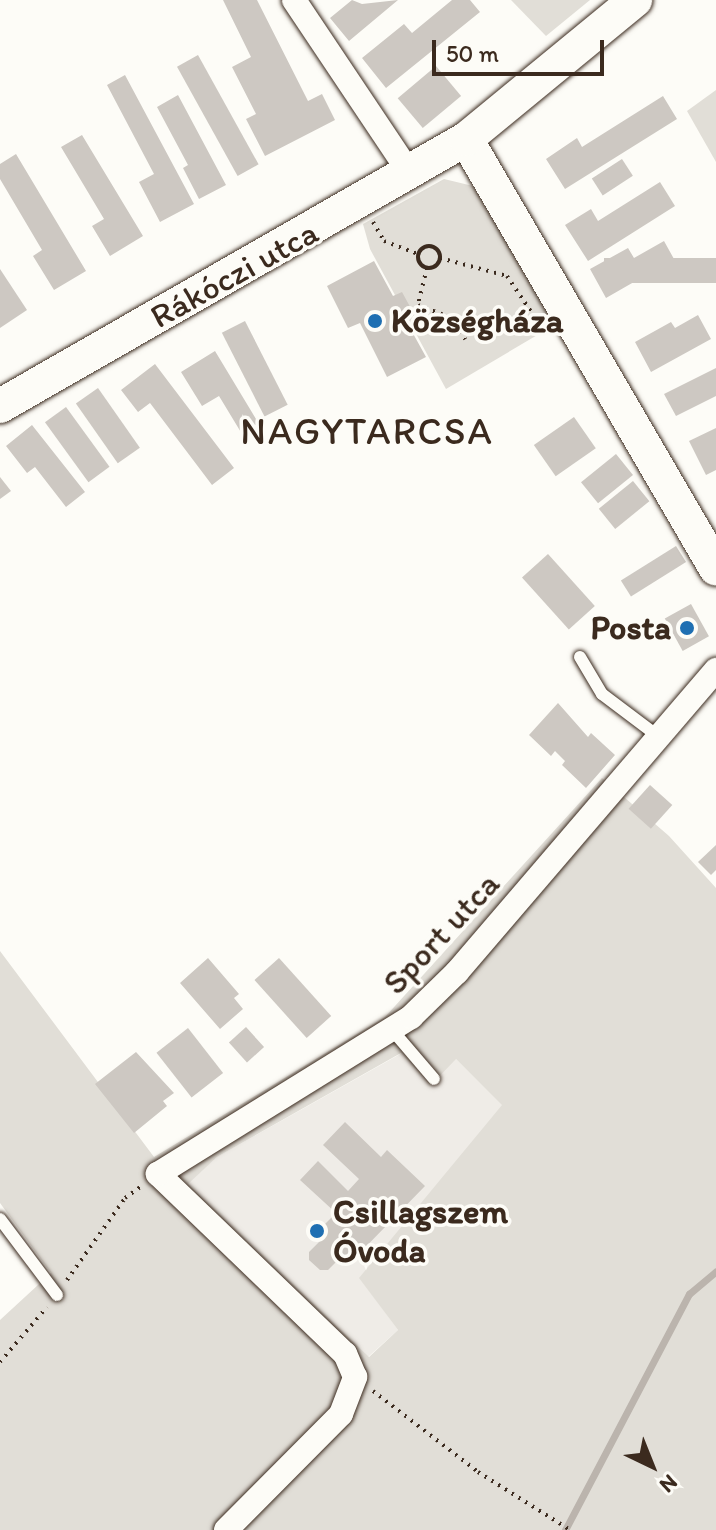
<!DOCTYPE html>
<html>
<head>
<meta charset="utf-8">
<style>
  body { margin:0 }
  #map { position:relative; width:716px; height:1530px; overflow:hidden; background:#fdfcf7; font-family:Itim,sans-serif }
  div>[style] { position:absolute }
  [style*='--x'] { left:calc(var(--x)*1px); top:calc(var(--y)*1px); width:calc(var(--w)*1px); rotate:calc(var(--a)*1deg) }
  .built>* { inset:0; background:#efece7 }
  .green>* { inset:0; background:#e1ded7 }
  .stream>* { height:7px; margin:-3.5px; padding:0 3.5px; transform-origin:3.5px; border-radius:3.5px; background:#bbb4ad }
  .building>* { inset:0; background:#cdc8c2; transform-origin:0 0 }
  .path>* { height:4px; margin-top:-2px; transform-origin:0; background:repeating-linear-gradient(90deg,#3b2a1e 0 2px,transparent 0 8px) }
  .path>.ring { margin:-2px; padding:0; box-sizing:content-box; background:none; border:4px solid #3b2a1e; border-radius:50% }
  .roads { filter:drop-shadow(0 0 2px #3b2a1e) drop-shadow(0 0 2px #3b2a1e) }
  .lane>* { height:12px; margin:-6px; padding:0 6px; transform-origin:6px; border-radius:6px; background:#fdfcf7 }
  .street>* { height:24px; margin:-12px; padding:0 12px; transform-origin:12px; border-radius:12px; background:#fdfcf7 }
  .secondary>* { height:34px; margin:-17px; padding:0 17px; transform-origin:17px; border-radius:17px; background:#fdfcf7 }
  .dots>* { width:22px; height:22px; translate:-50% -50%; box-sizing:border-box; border:4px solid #fdfcf7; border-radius:50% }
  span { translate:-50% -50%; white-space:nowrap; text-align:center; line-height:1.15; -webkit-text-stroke:7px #fdfcf7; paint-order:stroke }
  .street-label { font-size:34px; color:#3b2a1e }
  .poi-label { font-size:34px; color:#3b2a1e; font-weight:700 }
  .left { translate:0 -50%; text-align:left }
  .right { translate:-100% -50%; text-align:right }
  .quarter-label { font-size:38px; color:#3b2a1e; letter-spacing:2px }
  .north { position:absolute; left:612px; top:1426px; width:80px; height:80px; -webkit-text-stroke:6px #fdfcf7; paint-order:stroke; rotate:137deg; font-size:22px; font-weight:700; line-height:32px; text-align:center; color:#3b2a1e }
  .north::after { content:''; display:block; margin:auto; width:28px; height:36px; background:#3b2a1e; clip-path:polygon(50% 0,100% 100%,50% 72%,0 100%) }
  .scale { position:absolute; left:432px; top:40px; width:172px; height:36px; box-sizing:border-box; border:4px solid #3b2a1e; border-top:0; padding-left:10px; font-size:24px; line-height:28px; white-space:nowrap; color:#3b2a1e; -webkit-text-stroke:6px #fdfcf7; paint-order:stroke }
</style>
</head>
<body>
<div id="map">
  <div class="built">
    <i style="clip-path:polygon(402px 1053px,456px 1059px,503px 1105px,360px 1278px,398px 1330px,368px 1357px,187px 1184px,217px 1157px)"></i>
  </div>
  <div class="green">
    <i style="clip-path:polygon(511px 0,590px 0,546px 36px)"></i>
    <i style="clip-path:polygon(716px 90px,716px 162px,687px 111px)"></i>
    <i style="clip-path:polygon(444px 179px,473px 186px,556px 324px,446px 389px,370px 249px,363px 224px)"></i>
    <i style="clip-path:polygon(evenodd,602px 778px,669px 836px,716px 888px,716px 1530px,0 1530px,0 1320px,51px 1273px,0 1203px,0 951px,154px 1157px,385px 1017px,602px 778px,401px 1053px,431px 1085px,456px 1059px,502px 1105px,359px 1278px,398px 1330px,369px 1357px,188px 1184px,217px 1157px,401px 1053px)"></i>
  </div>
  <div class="stream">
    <i style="--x:565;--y:1530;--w:267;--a:-62.3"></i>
    <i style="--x:689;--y:1294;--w:35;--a:-40"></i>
  </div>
  <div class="building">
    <i style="clip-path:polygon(223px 0,257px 0,308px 101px,322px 94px,335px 120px,265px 156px,246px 119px,256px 114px,232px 67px,251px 57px)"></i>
    <i style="clip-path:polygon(352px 0,362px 4px,398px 0,349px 41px,330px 18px)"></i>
    <i style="clip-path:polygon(452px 0,470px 0,480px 12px,386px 88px,362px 58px,404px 24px,412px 33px)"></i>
    <i style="left:198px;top:55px;width:125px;height:24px;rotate:61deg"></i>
    <i style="left:436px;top:66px;width:39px;height:50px;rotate:50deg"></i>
    <i style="clip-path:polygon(125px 75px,194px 204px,160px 222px,139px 182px,154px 174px,107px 85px)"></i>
    <i style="clip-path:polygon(178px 95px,226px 185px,199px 199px,183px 168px,188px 165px,157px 107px)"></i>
    <i style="clip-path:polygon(663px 96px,677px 119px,565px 189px,546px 159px,577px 138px,582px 147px)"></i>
    <i style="clip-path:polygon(82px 135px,143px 236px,110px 256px,92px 226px,104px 219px,61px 147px)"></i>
    <i style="clip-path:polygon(16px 154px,86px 271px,54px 290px,33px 256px,42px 250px,0 179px,0 164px)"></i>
    <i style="left:622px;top:159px;width:20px;height:36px;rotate:57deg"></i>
    <i style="clip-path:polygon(660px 182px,675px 206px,588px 261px,565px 225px,591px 209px,598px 221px)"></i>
    <i style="clip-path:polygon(664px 241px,674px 259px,606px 298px,590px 269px,628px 248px,634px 258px)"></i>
    <i style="left:716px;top:258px;width:25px;height:112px;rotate:90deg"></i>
    <i style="clip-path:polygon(374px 261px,393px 296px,402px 292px,414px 314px,405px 319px,426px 357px,387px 377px,360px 323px,348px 328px,327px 286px)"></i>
    <i style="clip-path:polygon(0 269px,27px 310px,0 328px)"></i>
    <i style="clip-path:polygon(698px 315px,711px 339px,651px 372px,635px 342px,671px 322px,675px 328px)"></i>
    <i style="left:245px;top:321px;width:94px;height:26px;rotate:63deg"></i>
    <i style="clip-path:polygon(215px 351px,259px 424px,242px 434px,219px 396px,202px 406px,181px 372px)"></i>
    <i style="clip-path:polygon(155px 364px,234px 468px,212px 485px,150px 403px,138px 412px,121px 390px)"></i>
    <i style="clip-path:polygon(716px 368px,716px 396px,676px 416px,664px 394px)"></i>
    <i style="left:98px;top:388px;width:73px;height:27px;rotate:55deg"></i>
    <i style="left:66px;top:407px;width:74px;height:26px;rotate:54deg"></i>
    <i style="left:574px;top:417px;width:38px;height:49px;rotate:55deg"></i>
    <i style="clip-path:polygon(32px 425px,85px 492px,66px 507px,35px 467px,27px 473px,6px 446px)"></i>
    <i style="clip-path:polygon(716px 428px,716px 470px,706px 475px,689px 441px)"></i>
    <i style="left:616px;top:454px;width:27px;height:45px;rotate:51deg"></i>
    <i style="clip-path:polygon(0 477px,11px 491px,0 499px)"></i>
    <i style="left:633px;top:481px;width:26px;height:44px;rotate:51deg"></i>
    <i style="left:676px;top:546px;width:19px;height:65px;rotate:58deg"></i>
    <i style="left:548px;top:554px;width:70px;height:35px;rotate:48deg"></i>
    <i style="left:691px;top:604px;width:37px;height:30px;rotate:61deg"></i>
    <i style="clip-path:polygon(558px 703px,588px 737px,591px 733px,615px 755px,586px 788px,562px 765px,565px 761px,555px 751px,551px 756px,529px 735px)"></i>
    <i style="left:650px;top:785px;width:30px;height:32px;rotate:42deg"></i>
    <i style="clip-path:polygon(716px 845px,716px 870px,711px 875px,698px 862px)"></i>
    <i style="clip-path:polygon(208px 958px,239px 994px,234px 998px,243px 1009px,220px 1029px,180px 983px)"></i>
    <i style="left:279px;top:958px;width:78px;height:33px;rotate:48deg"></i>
    <i style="left:246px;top:1027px;width:27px;height:23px;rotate:48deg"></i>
    <i style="left:188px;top:1028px;width:57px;height:40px;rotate:52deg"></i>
    <i style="clip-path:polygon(136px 1052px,174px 1093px,163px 1101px,167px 1106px,134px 1133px,95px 1084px)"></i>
    <i style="clip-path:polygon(345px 1122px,381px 1157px,387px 1150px,425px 1186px,349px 1264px,341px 1257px,328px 1270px,320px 1270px,309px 1260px,309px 1252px,322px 1239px,316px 1233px,336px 1213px,300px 1180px,318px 1161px,348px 1191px,359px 1179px,323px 1145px)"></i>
  </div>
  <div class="path">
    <i style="--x:373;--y:222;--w:22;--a:60"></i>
    <i style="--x:384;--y:241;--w:36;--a:21"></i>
    <i class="ring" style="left:418px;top:246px;width:18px;height:18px"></i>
    <i style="--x:440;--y:258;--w:69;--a:15"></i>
    <i style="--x:507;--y:276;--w:52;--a:56"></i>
    <i style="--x:427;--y:268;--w:38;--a:104"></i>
    <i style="--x:418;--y:305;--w:36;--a:21"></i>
    <i style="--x:452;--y:318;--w:25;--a:58"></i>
    <i style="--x:67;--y:1280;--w:100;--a:-54.7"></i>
    <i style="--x:125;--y:1198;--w:19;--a:-36"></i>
    <i style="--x:0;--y:1362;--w:72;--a:-49.5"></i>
    <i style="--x:373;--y:1391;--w:133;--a:37.6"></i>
    <i style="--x:478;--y:1472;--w:109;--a:32.2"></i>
  </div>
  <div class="roads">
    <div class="lane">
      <i style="--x:580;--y:657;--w:43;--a:59.3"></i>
      <i style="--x:602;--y:694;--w:71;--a:37"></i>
      <i style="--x:393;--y:1031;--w:63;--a:49.5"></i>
      <i style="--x:0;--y:1219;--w:95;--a:53.1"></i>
    </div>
    <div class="street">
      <i style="--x:294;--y:0;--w:208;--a:56.2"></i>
      <i style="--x:226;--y:1530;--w:163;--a:-45.2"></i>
      <i style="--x:341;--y:1414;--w:40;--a:-69"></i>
      <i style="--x:355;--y:1377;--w:25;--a:-113"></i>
      <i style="--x:345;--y:1354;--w:260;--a:-136.1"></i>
      <i style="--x:158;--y:1174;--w:298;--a:-31.8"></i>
      <i style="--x:411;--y:1017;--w:64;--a:-44.4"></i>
      <i style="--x:457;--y:972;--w:398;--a:-49.4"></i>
    </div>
    <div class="secondary">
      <i style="--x:466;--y:139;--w:497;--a:59.8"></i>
      <i style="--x:0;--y:406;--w:537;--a:-29.81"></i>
      <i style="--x:466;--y:139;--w:219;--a:-39.4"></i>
    </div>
  </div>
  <div class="dots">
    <i style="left:375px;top:321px;background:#1f6fb2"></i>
    <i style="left:687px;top:628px;background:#1f6fb2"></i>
    <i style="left:317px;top:1231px;background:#1f6fb2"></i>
  </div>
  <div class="street-label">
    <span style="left:234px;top:274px;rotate:-29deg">Rákóczi utca</span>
    <span style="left:441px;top:933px;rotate:-47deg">Sport utca</span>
  </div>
  <div class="poi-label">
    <span class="left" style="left:391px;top:321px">Községháza</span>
    <span class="right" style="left:671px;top:628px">Posta</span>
    <span class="left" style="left:333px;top:1231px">Csillagszem<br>Óvoda</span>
  </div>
  <div class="quarter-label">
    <span style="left:367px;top:432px">NAGYTARCSA</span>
  </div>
  <div class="north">N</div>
  <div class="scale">50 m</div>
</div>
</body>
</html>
